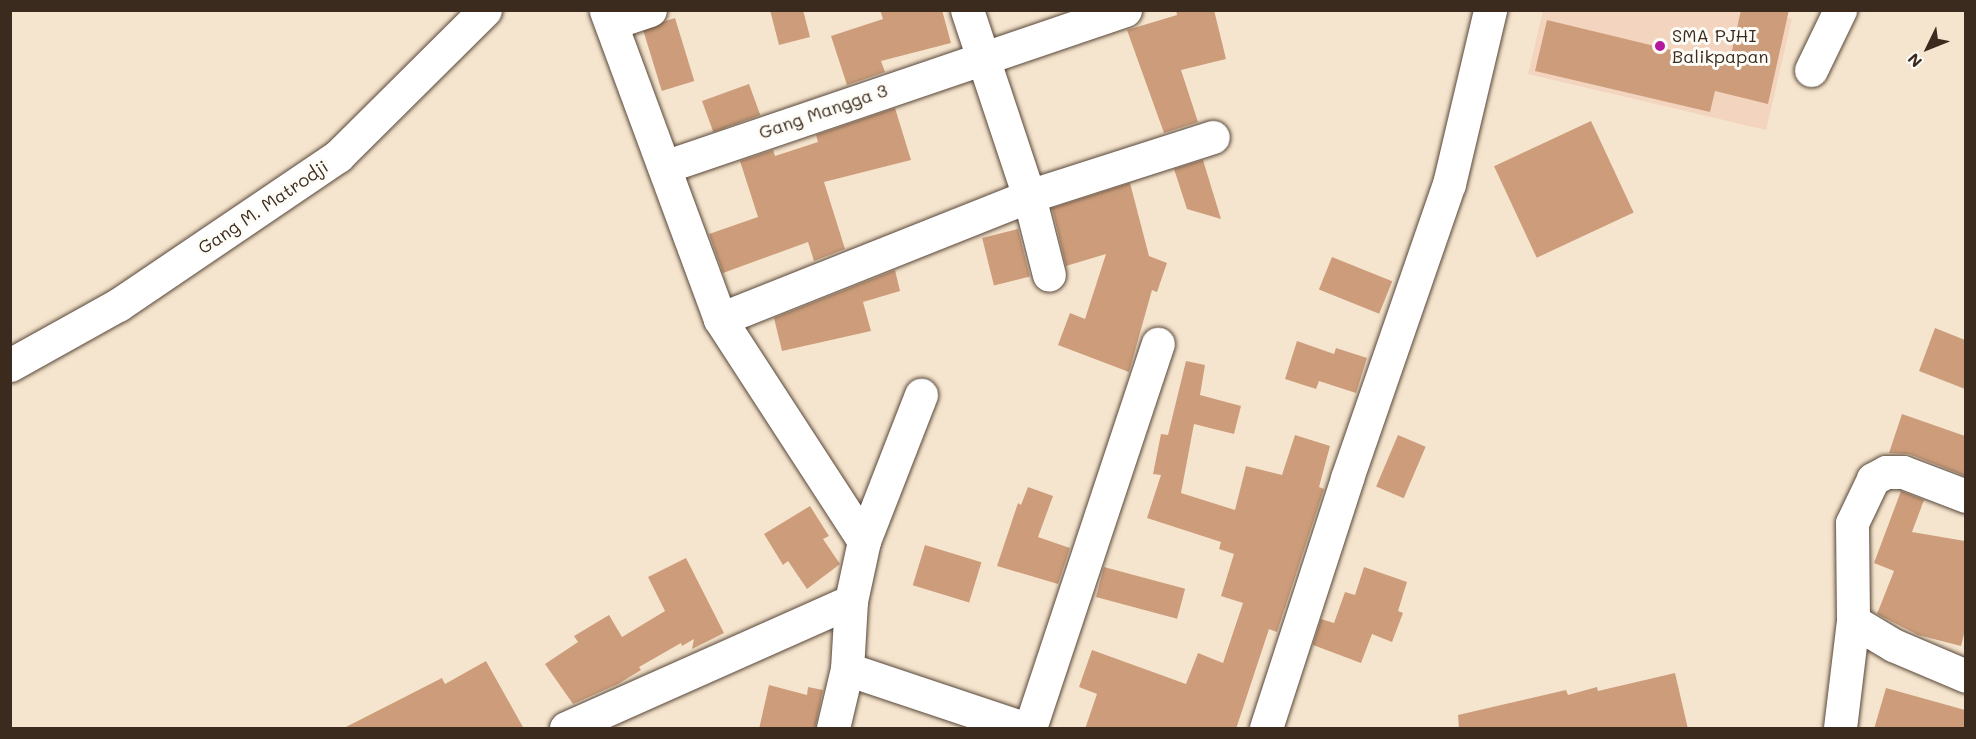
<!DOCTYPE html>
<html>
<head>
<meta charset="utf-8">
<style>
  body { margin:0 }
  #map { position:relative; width:1976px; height:739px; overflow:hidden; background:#f6e5ce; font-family:Mali,sans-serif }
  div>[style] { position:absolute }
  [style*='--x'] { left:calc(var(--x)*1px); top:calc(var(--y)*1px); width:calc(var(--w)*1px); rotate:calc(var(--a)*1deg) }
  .built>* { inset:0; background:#f3d4bf }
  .building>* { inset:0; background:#cd9d7b; transform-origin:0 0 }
  .roads { filter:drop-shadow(0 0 2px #574638) drop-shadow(0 0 2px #574638) }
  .minor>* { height:33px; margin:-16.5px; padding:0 16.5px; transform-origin:16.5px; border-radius:16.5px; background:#fff }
  .dots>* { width:16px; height:16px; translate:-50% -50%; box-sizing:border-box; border:3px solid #fdfcf7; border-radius:50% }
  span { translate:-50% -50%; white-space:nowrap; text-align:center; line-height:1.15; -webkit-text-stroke:6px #fdfcf7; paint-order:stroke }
  .poi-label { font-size:18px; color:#3b2a1e }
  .left { translate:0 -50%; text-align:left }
  .street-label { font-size:18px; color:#3b2a1e }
  .frame { position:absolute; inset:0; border:12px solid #3b2a1e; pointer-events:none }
  .north { position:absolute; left:1898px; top:18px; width:60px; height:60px; -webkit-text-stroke:4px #fdfcf7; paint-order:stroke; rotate:227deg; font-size:16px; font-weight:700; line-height:24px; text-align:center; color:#3b2a1e }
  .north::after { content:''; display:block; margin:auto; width:21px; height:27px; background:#3b2a1e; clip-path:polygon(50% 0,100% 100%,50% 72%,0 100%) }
</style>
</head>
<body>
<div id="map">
  <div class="built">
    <i style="clip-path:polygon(1756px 10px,1792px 19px,1766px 130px,1528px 74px,1543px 11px)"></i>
  </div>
  <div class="building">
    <i style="clip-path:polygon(770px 10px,803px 10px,810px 37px,779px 45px)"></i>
    <i style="clip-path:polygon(880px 10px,942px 10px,951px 43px,881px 61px,885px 72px,847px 85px,831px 36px,883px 19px)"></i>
    <i style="clip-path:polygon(1176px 10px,1214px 10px,1226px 59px,1181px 70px,1198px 122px,1164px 133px,1127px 30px,1177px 15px)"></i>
    <i style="clip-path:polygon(1741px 10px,1789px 10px,1768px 104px,1715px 91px,1710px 112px,1535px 71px,1547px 20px,1729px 64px)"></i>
    <i style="left:675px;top:18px;width:66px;height:34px;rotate:73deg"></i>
    <i style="left:749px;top:84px;width:33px;height:50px;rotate:70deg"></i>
    <i style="clip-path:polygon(895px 108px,911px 160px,824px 182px,845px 249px,814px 261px,808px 242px,723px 273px,709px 234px,758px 217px,740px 161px,773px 150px,775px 156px,818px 142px,816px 135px)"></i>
    <i style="left:1591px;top:121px;width:101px;height:107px;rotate:65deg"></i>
    <i style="clip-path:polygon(1203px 160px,1221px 219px,1187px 209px,1174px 169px)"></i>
    <i style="clip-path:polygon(1130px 183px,1149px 256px,1167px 263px,1157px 292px,1152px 290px,1129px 372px,1058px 345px,1070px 313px,1085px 319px,1106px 254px,1066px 266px,1052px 208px)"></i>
    <i style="left:1018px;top:229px;width:49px;height:37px;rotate:76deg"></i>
    <i style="left:1332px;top:257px;width:65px;height:35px;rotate:22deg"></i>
    <i style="clip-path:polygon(895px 270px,900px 291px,863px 302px,871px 331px,782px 351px,774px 318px)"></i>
    <i style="clip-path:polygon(1935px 328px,1965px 340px,1965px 389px,1919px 371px)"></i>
    <i style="clip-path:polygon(1297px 341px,1334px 354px,1336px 348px,1367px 358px,1356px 393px,1319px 381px,1316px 389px,1285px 379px)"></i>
    <i style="clip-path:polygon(1186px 361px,1205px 365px,1200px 395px,1241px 406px,1234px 434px,1194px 424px,1181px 493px,1235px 510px,1246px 466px,1282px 475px,1295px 435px,1330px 446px,1319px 487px,1324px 489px,1277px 632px,1269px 629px,1236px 729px,1085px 729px,1097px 694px,1079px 687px,1092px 650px,1186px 684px,1198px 653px,1223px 663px,1243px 603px,1221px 596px,1234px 554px,1219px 549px,1221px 542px,1147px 518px,1161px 475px,1153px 474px,1161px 434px,1168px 435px)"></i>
    <i style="clip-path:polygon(1902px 414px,1965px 436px,1965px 476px,1909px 454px,1889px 453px)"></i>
    <i style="left:1398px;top:435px;width:30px;height:56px;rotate:23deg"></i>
    <i style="clip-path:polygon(1028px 487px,1053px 496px,1038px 537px,1070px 548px,1058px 584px,997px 566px,1018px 503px,1021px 505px)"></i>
    <i style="clip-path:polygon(1901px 491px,1924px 500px,1912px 532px,1965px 541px,1965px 630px,1961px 646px,1918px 635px,1877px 614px,1894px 571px,1874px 563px)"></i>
    <i style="clip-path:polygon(810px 506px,829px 536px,823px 539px,840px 564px,807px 589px,788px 561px,783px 565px,764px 534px)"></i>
    <i style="left:925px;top:545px;width:59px;height:42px;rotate:17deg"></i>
    <i style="clip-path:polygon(686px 558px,724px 633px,692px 649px,694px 639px,682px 646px,681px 643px,639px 667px,641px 670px,618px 684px,573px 704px,545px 664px,578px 642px,574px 636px,609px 615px,622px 637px,665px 611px,648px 577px)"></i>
    <i style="left:1104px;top:567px;width:84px;height:31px;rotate:15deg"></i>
    <i style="clip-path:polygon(1364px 567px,1407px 582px,1398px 611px,1403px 613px,1392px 642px,1372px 634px,1361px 663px,1313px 645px,1321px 619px,1334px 623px,1345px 592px,1355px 595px)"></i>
    <i style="clip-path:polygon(486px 661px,524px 729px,342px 729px,442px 678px,445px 684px)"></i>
    <i style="clip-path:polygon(1675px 673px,1688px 729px,1459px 729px,1458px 715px,1566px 690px,1568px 695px,1597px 687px,1598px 691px)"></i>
    <i style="clip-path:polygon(769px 685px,807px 695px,808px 687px,823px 690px,815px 729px,759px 729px)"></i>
    <i style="clip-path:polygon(1886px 688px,1965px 710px,1965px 729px,1874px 729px)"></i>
  </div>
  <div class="roads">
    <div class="minor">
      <i style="--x:967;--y:10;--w:196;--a:71.6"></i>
      <i style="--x:1029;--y:196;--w:81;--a:75.8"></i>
      <i style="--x:611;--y:23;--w:41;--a:-18.4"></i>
      <i style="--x:1811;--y:70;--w:67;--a:-64.2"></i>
      <i style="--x:664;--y:167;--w:487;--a:-18.8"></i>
      <i style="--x:720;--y:319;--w:333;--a:-21.7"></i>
      <i style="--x:1029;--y:196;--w:193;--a:-17.8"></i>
      <i style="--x:10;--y:365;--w:124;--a:-29.1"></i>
      <i style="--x:118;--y:305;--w:266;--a:-34.1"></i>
      <i style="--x:338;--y:156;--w:207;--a:-44.8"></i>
      <i style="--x:1966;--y:496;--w:67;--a:-159.1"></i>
      <i style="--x:1903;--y:472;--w:17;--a:180"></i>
      <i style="--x:1886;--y:472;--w:15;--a:152"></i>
      <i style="--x:1873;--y:479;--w:49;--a:115.5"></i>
      <i style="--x:1852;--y:523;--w:98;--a:89.4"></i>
      <i style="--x:1853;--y:621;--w:47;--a:31"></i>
      <i style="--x:1893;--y:645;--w:79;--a:23"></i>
      <i style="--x:864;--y:541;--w:157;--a:-68.7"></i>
      <i style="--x:847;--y:669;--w:186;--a:18.5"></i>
      <i style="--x:566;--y:728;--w:312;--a:-24"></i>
      <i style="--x:851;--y:601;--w:61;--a:-77.8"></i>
      <i style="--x:864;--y:541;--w:265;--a:-123"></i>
      <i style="--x:720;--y:319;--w:329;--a:-110.3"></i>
      <i style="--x:833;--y:728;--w:61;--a:-76.7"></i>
      <i style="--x:847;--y:669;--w:68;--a:-86.6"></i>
      <i style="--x:1030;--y:728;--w:405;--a:-71.6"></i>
      <i style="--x:1266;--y:728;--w:263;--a:-72"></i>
      <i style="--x:1347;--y:478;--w:311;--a:-70.9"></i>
      <i style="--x:1449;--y:184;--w:179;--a:-76.7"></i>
      <i style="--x:1840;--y:728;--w:108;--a:-83.1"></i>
    </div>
  </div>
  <div class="dots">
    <i style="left:1660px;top:46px;background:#b5179e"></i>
  </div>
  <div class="poi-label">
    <span class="left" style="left:1672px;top:46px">SMA PJHI<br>Balikpapan</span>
  </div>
  <div class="street-label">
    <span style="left:823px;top:111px;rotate:-19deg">Gang Mangga 3</span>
    <span style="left:263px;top:207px;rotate:-34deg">Gang M. Matrodji</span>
  </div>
  <div class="frame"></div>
  <div class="north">N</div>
</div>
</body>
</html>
